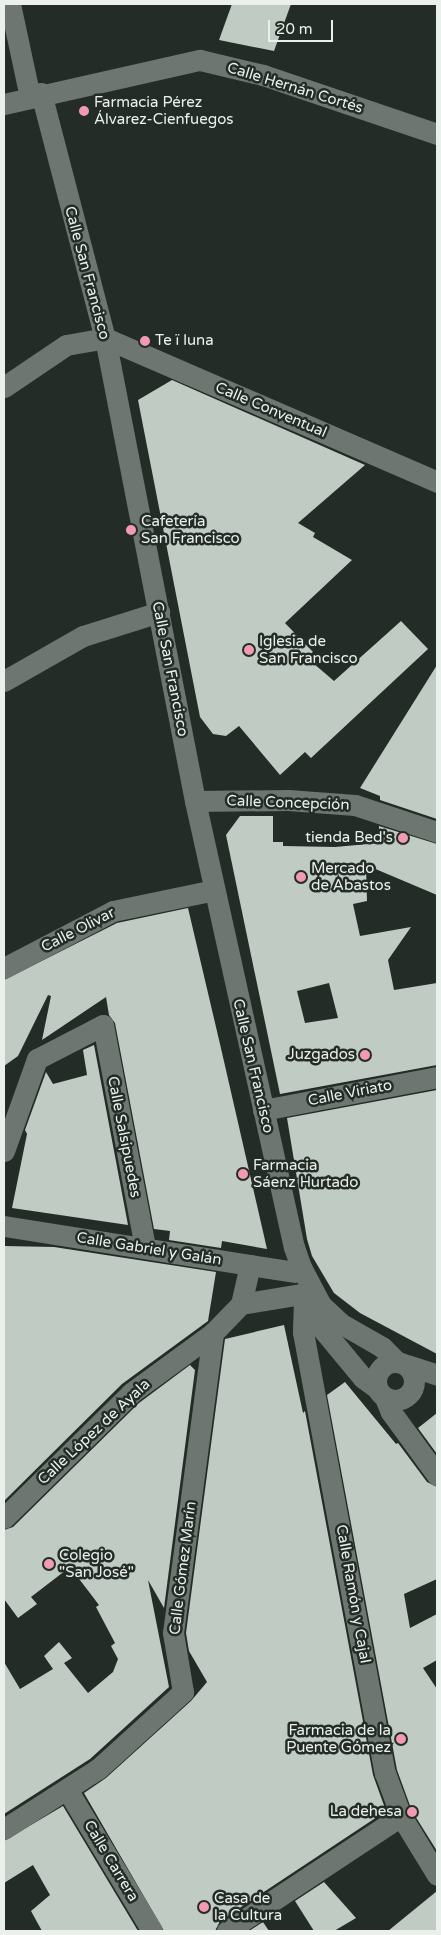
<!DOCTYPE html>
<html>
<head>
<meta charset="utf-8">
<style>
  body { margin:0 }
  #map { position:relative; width:441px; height:1935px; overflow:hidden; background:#242c27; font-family:"Varela Round",sans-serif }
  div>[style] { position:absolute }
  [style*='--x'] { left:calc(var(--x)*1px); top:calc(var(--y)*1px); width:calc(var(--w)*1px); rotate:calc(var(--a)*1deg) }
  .building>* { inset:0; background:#c0cbc3 }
  .minor>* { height:21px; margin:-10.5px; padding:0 10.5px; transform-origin:10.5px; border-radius:10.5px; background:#6d7670 }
  .minor>.ring { margin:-10.5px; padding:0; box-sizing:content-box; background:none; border:21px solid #6d7670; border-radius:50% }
  .dots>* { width:14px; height:14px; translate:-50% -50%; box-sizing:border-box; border:2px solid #242c27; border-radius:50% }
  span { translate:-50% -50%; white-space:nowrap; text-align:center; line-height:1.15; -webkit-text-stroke:5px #242c27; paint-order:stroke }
  .street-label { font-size:15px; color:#ebf0ed }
  .poi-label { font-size:15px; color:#ebf0ed }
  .left { translate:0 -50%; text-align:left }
  .right { translate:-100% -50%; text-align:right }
  .frame { position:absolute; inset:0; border:5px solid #ebf0ed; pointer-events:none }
  .scale { position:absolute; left:268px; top:20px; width:65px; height:22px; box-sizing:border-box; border:2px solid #ebf0ed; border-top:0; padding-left:6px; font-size:15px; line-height:18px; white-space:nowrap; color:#ebf0ed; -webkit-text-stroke:4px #242c27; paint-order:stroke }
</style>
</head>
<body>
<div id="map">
  <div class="building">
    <i style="clip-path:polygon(232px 4px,291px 4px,274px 51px,219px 40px)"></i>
    <i style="clip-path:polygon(172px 380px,365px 465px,298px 523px,315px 533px,313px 537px,352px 560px,285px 623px,313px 652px,306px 657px,334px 681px,401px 621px,428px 649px,311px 758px,305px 752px,280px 775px,239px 726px,226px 736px,213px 734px,200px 717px,138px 400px)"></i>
    <i style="clip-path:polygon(437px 665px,437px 819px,380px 800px,380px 796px,360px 788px)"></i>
    <i style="clip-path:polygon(evenodd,240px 816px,273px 816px,273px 842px,283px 842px,283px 846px,335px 847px,379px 843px,379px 826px,437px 844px,437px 895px,366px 865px,367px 901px,353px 904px,360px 936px,411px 927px,388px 960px,394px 990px,437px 983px,437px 1065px,280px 1094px,226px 835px,240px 816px,329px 983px,338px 1018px,305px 1023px,297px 991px,329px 983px)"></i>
    <i style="clip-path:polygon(188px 908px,220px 1044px,267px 1249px,222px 1241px,221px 1248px,169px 1240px,170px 1231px,154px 1229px,115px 1023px,109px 1015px,106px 997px,42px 1040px,51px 996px,48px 995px,18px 1056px,4px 1066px,4px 980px,117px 923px)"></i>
    <i style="clip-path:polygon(94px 1045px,128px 1225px,12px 1208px,27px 1134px,25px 1130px,46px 1072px,53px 1084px,87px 1075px,83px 1050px)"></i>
    <i style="clip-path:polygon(437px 1090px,437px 1354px,360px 1313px,334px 1293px,312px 1256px,307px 1239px,287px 1118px)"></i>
    <i style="clip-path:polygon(4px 1246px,54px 1247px,216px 1272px,208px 1321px,122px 1384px,4px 1501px)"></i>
    <i style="clip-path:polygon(284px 1325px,303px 1413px,305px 1411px,373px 1775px,386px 1811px,220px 1921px,215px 1931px,164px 1931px,84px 1793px,106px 1778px,191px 1701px,207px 1682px,189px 1651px,186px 1633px,225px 1339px)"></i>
    <i style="clip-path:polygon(190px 1365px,195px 1370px,164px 1608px,148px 1580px,169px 1687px,90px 1759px,4px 1814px,4px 1662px,20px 1689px,53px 1669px,44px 1656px,59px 1642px,72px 1658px,64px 1663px,88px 1693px,113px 1672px,118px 1659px,111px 1646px,115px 1643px,96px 1607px,99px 1605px,70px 1567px,31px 1597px,37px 1604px,18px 1618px,4px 1599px,4px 1530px,13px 1527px,139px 1403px)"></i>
    <i style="clip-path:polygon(345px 1382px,396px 1444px,398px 1443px,427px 1482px,437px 1487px,437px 1579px,404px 1594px,410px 1628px,437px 1614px,437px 1660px,423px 1668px,437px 1689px,437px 1851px,412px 1811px,397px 1770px,327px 1395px)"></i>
    <i style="clip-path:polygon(437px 1413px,437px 1454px,418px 1428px)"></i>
    <i style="clip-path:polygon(63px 1806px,138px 1931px,42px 1931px,31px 1911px,50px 1895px,33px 1865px,4px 1883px,4px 1841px)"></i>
    <i style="clip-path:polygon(324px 1882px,356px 1918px,334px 1931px,314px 1931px,295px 1901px)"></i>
    <i style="clip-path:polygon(437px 1891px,437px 1931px,388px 1931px)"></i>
    <i style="clip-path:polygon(263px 1922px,269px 1931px,249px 1931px)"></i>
  </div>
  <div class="minor">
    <i style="--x:10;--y:4;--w:95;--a:77.9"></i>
    <i style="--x:41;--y:93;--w:253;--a:75.4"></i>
    <i style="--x:105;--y:338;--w:472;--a:79"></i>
    <i style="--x:195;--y:801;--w:457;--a:77.5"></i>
    <i style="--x:294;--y:1247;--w:21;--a:71"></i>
    <i style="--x:301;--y:1267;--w:43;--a:62.2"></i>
    <i style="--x:321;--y:1305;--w:26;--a:43"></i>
    <i style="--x:340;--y:1323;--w:48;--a:29.7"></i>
    <i style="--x:382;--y:1347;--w:20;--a:45"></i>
    <i style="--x:4;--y:104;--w:201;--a:-12.7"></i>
    <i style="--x:200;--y:60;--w:65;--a:13.4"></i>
    <i style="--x:263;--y:75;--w:184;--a:18.7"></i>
    <i style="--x:4;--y:387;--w:75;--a:-34.1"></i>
    <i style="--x:66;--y:345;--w:40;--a:-10"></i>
    <i style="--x:105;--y:338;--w:362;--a:23.4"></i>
    <i style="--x:4;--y:681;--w:91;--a:-29.7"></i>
    <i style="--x:83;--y:636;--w:80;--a:-17.5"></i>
    <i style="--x:195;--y:801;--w:93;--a:-0.6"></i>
    <i style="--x:288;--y:800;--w:67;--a:4.3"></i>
    <i style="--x:355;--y:805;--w:86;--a:18.2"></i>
    <i style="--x:4;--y:968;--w:123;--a:-27.6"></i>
    <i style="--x:113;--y:911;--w:103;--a:-11.7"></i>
    <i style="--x:263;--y:1110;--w:177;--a:-10.7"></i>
    <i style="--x:4;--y:1151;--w:98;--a:-70.3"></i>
    <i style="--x:37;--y:1059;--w:74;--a:-27.3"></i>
    <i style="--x:103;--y:1025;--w:227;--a:79.3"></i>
    <i style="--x:4;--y:1226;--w:294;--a:9"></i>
    <i style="--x:304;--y:1300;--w:23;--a:61"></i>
    <i style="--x:315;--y:1320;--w:75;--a:50.4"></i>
    <i style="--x:363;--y:1378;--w:17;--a:36"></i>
    <i style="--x:304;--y:1301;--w:31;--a:92"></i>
    <i style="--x:303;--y:1332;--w:449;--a:79.5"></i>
    <i style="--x:385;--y:1773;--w:46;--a:69.6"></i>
    <i style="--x:401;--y:1816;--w:69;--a:58.6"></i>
    <i style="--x:241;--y:1304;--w:40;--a:-77"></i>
    <i class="ring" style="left:376px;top:1362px;width:17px;height:17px"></i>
    <i style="--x:407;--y:1365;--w:32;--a:18"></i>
    <i style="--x:385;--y:1398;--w:15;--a:67"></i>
    <i style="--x:391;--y:1412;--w:78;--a:53.9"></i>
    <i style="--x:4;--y:1518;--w:178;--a:-44.5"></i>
    <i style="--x:131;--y:1393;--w:102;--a:-36.2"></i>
    <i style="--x:68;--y:1791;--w:163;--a:59"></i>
    <i style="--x:4;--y:1829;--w:112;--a:-32.6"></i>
    <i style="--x:98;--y:1769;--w:115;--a:-42.2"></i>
    <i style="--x:183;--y:1692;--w:60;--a:-99.6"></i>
    <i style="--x:173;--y:1633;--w:303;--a:-82.4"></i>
    <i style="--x:213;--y:1333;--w:40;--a:-46"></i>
    <i style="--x:241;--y:1304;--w:62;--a:-9.3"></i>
    <i style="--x:227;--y:1931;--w:209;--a:-33.5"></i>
  </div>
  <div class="dots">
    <i style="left:84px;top:111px;background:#f19ab1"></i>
    <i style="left:145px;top:341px;background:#f19ab1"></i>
    <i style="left:131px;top:530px;background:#f19ab1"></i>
    <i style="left:249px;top:650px;background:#f19ab1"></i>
    <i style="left:403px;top:838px;background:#f19ab1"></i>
    <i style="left:301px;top:877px;background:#f19ab1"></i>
    <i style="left:365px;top:1055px;background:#f19ab1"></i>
    <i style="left:243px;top:1174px;background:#f19ab1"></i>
    <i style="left:49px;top:1564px;background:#f19ab1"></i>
    <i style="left:401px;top:1739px;background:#f19ab1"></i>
    <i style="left:412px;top:1812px;background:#f19ab1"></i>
    <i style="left:204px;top:1907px;background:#f19ab1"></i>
  </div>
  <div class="street-label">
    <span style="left:295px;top:88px;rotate:17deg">Calle Hernán Cortés</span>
    <span style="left:87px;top:273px;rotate:75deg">Calle San Francisco</span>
    <span style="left:271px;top:410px;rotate:23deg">Calle Conventual</span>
    <span style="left:170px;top:669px;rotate:79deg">Calle San Francisco</span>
    <span style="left:288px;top:803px;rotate:2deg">Calle Concepción</span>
    <span style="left:78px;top:930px;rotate:-27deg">Calle Olivar</span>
    <span style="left:253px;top:1066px;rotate:77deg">Calle San Francisco</span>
    <span style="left:350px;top:1093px;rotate:-11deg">Calle Viriato</span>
    <span style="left:124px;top:1137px;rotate:79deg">Calle Salsipuedes</span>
    <span style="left:149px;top:1249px;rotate:9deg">Calle Gabriel y Galán</span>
    <span style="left:94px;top:1432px;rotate:-43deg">Calle López de Ayala</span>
    <span style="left:183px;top:1568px;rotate:-83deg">Calle Gómez Marín</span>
    <span style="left:353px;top:1594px;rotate:80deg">Calle Ramón y Cajal</span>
    <span style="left:111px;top:1861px;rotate:59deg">Calle Carrera</span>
  </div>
  <div class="poi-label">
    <span class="left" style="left:94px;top:111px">Farmacia Pérez<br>Álvarez-Cienfuegos</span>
    <span class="left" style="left:155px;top:341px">Te ï luna</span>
    <span class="left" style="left:141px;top:530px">Cafetería<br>San Francisco</span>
    <span class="left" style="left:259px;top:650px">Iglesia de<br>San Francisco</span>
    <span class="right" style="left:393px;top:838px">tienda Bed's</span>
    <span class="left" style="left:311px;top:877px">Mercado<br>de Abastos</span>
    <span class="right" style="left:355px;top:1055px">Juzgados</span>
    <span class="left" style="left:253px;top:1174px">Farmacia<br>Sáenz Hurtado</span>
    <span class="left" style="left:59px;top:1564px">Colegio<br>"San José"</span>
    <span class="right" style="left:391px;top:1739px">Farmacia de la<br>Puente Gómez</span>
    <span class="right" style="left:402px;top:1812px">La dehesa</span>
    <span class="left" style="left:214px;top:1907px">Casa de<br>la Cultura</span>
  </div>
  <div class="frame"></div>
  <div class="scale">20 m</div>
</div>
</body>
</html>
